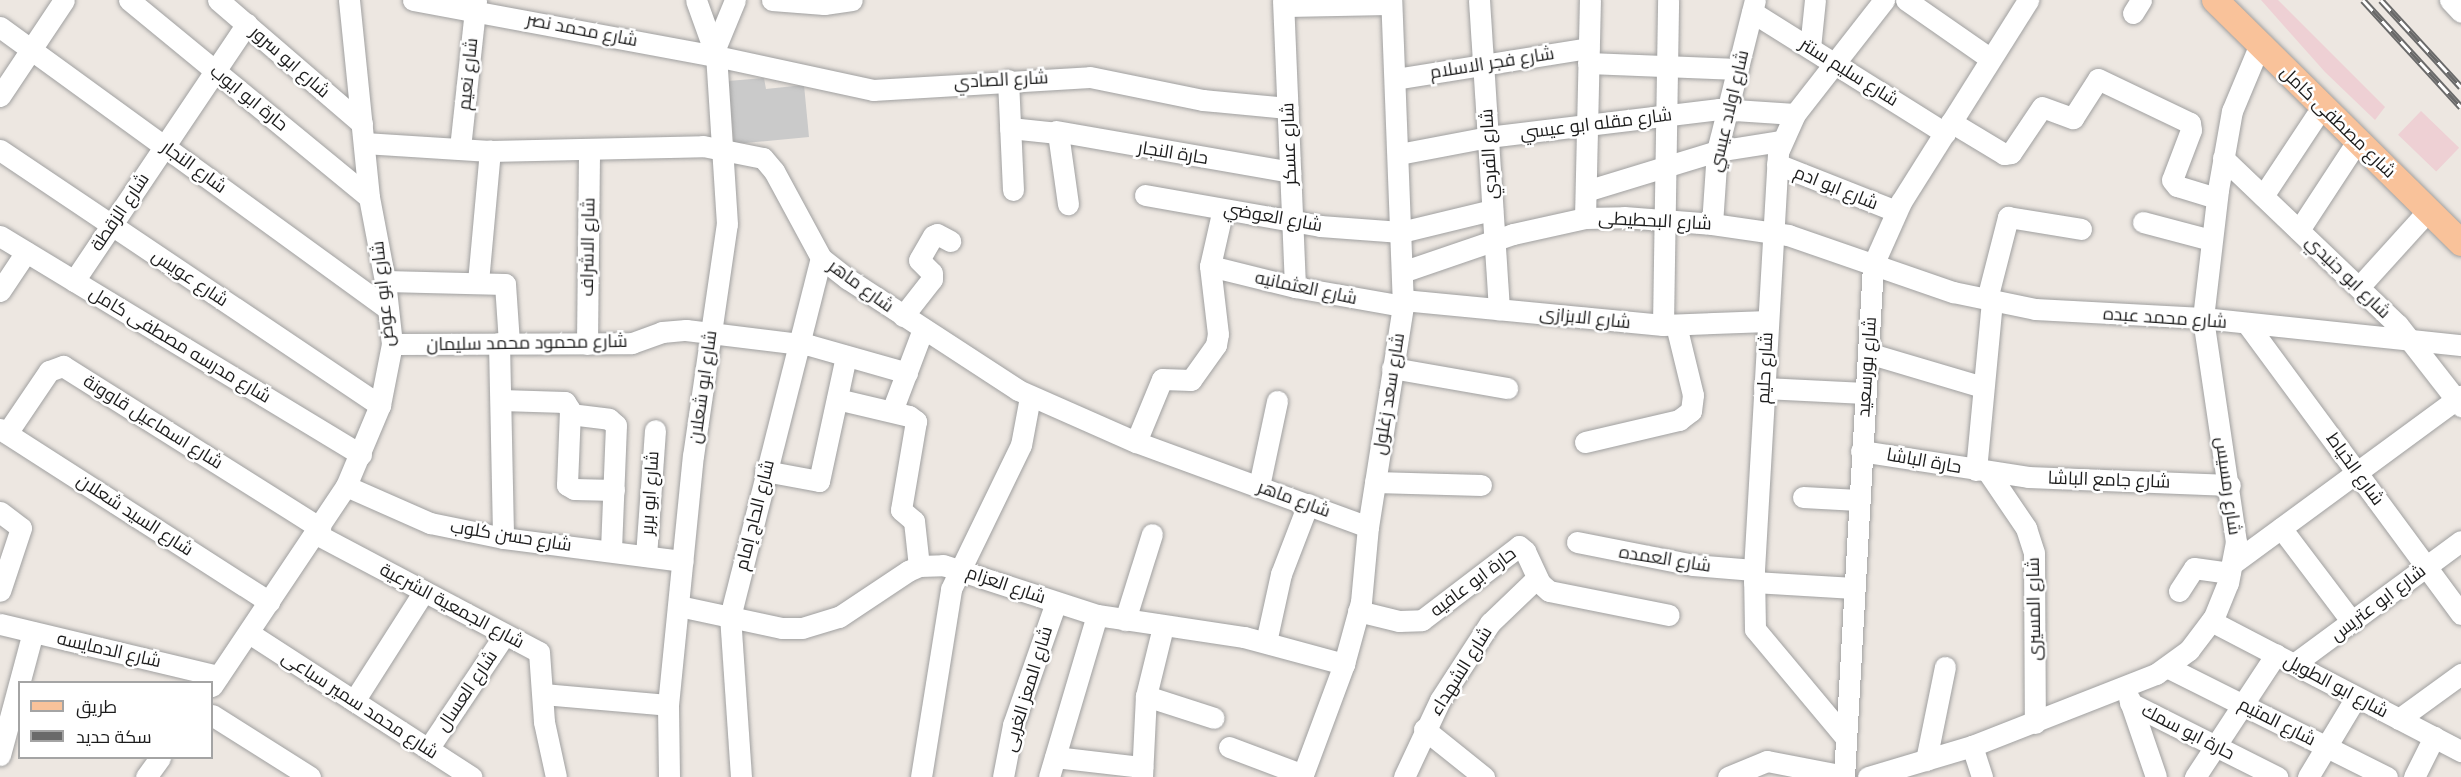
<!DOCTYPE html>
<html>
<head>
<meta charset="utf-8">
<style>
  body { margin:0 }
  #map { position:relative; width:2461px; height:777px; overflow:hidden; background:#ede7e1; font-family:Figtree,Cairo,sans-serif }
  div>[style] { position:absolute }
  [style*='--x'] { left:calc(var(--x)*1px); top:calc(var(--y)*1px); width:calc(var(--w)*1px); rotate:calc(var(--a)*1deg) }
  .commercial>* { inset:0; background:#eed0d4; transform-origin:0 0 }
  .religious>* { inset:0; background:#cacaca }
  .roads { filter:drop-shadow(0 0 2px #a0a0a0) drop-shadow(0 0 2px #a0a0a0) }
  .minor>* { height:21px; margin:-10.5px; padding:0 10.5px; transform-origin:10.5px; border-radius:10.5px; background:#fff }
  .major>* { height:26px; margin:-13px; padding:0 13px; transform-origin:13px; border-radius:13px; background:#f9c29a }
  .rail>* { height:7px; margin-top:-3.5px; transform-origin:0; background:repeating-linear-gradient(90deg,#fff 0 14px,#6a6a6a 0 28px); box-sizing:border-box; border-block:2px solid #6a6a6a }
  span { translate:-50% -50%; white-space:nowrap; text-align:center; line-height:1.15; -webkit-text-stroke:5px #fff; paint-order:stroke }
  .street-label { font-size:18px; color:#1c1c1c }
  .legend { position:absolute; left:18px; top:681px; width:195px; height:78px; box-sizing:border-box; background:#fff; border:2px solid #a4a4a4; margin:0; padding:8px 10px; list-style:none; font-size:18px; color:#1c1c1c }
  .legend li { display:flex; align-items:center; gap:12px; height:30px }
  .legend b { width:30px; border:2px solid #a4a4a4 }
</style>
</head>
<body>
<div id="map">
  <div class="commercial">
    <i style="clip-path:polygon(2261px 0,2278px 0,2385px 107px,2375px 120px,2325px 72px)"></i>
    <i style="left:2421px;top:111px;width:53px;height:33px;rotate:44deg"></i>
  </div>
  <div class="religious">
    <i style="clip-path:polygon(764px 78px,766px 89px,804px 85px,809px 137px,734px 144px,728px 81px)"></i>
  </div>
  <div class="roads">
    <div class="minor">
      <i style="--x:129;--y:0;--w:310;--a:39.4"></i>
      <i style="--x:218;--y:0;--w:190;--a:40.7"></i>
      <i style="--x:413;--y:0;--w:308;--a:10.5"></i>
      <i style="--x:716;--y:56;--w:161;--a:12.2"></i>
      <i style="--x:873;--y:90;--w:217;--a:-3.4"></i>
      <i style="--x:1090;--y:77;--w:115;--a:11.5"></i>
      <i style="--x:1203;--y:100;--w:85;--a:5.4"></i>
      <i style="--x:772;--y:0;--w:52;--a:4.4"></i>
      <i style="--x:824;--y:4;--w:28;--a:-8"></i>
      <i style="--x:1283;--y:0;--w:287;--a:87.6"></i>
      <i style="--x:1479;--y:0;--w:310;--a:86.3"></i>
      <i style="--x:1906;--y:0;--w:103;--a:34.8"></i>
      <i style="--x:2450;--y:0;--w:16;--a:47"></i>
      <i style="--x:1284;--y:6;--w:107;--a:-1.1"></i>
      <i style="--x:1752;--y:12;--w:228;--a:32.1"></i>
      <i style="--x:2133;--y:13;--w:15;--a:-58"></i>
      <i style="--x:0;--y:27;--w:478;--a:36"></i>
      <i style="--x:1810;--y:48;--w:48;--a:-84.1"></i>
      <i style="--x:714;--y:51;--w:55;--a:-67.6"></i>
      <i style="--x:1588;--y:63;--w:150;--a:2.3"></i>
      <i style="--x:1395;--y:79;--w:196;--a:-9.1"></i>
      <i style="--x:1008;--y:80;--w:110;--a:87.4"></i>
      <i style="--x:0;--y:96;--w:115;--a:-56.3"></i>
      <i style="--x:1951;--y:122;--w:62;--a:31.1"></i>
      <i style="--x:2004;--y:154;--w:7;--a:-8"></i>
      <i style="--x:2011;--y:153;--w:55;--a:-56"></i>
      <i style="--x:2042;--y:107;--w:33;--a:20"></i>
      <i style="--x:2073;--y:118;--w:46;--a:-57.3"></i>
      <i style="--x:2098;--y:79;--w:102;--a:25.6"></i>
      <i style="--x:2190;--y:123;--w:7;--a:82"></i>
      <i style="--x:2191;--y:130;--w:53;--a:110.8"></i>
      <i style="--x:2172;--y:180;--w:8;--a:50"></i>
      <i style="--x:2177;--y:186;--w:41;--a:17.1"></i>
      <i style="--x:1010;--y:128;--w:48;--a:5.9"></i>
      <i style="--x:1058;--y:133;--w:72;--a:82"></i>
      <i style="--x:1056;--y:131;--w:238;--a:9.9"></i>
      <i style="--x:364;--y:143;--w:126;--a:3.6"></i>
      <i style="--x:490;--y:151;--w:213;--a:-1.3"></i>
      <i style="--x:703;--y:146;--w:61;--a:11.3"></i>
      <i style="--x:763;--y:158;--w:17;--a:50"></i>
      <i style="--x:774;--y:171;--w:99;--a:61.6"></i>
      <i style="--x:821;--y:258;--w:34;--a:38"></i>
      <i style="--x:848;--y:279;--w:203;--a:33.1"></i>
      <i style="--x:1018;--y:390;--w:129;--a:23.8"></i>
      <i style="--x:1136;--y:442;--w:247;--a:20.1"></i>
      <i style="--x:460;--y:148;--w:149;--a:-83.8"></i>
      <i style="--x:0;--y:150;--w:458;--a:33.9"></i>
      <i style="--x:1399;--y:154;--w:91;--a:-10.8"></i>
      <i style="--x:1488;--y:137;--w:233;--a:-6.9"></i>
      <i style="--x:1719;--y:109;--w:76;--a:3.8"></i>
      <i style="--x:2223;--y:158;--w:242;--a:43.7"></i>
      <i style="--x:2398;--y:325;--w:103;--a:52.1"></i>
      <i style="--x:1777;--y:164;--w:128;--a:21.6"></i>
      <i style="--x:1586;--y:191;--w:137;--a:-17"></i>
      <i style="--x:1717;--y:151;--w:65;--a:-8.9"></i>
      <i style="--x:1145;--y:195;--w:178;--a:10"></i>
      <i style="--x:1320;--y:226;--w:81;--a:4.2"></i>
      <i style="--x:1401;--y:232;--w:94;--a:-13.6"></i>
      <i style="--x:2263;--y:196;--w:107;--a:-56.5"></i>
      <i style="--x:1585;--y:218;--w:218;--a:-88.7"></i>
      <i style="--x:2143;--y:222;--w:70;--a:14.8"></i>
      <i style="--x:1712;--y:224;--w:73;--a:-86.1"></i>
      <i style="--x:1717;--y:151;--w:156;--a:-75.9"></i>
      <i style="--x:2299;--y:230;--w:108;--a:-56.8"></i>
      <i style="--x:0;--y:236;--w:422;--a:31.2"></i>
      <i style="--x:1210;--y:266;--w:88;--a:13.9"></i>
      <i style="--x:1295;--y:287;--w:110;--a:10"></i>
      <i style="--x:1402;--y:272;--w:117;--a:-18.9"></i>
      <i style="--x:1513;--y:234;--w:74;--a:-12.5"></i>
      <i style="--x:1585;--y:218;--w:39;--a:-1"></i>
      <i style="--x:1624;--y:217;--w:88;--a:4.5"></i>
      <i style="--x:1712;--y:224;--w:77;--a:8.2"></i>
      <i style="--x:1788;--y:235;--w:175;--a:19.1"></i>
      <i style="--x:1953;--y:292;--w:84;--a:11.7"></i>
      <i style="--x:2035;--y:309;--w:168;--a:3.1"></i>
      <i style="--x:2203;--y:318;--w:259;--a:6"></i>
      <i style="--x:74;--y:281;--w:310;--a:-56.1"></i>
      <i style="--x:385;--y:281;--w:120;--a:1.4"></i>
      <i style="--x:505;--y:284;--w:59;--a:86.1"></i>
      <i style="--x:478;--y:282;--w:132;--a:-84.8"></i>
      <i style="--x:2359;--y:287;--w:103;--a:-47.8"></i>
      <i style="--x:0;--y:291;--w:47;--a:-56.3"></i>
      <i style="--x:1987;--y:299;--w:85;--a:-75.6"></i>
      <i style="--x:2008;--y:217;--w:74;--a:9.3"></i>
      <i style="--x:1403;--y:300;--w:261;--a:5.5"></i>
      <i style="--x:1663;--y:325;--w:105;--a:-2.2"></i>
      <i style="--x:903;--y:316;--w:47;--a:-51.9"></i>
      <i style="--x:932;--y:279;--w:6;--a:-90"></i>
      <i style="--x:932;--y:273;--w:18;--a:-135"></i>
      <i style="--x:919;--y:260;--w:28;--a:-60"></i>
      <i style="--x:933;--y:236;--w:4;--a:-27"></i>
      <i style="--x:937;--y:234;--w:15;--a:28"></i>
      <i style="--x:1663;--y:325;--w:325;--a:-89.1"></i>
      <i style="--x:2248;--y:325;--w:359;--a:53.6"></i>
      <i style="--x:499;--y:343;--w:195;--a:88.8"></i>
      <i style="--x:392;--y:344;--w:240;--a:-0.2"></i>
      <i style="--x:632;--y:343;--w:32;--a:-20"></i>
      <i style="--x:662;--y:332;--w:24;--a:-5"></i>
      <i style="--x:686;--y:330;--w:124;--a:7"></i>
      <i style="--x:809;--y:345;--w:102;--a:15.9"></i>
      <i style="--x:587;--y:344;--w:195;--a:-89.4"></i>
      <i style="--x:1868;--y:353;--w:120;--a:16.5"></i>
      <i style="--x:1392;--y:368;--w:117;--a:9.9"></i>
      <i style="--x:1764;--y:388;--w:101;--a:2.8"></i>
      <i style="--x:837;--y:399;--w:74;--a:13.3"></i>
      <i style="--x:909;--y:416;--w:9;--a:36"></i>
      <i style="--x:916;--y:421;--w:90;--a:99.6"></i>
      <i style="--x:901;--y:510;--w:17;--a:40"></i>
      <i style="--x:914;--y:521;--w:45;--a:83.7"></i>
      <i style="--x:501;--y:400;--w:64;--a:1.8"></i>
      <i style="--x:565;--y:402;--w:9;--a:58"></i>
      <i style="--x:570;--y:410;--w:75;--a:92.3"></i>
      <i style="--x:567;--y:485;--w:8;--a:30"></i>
      <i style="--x:574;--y:489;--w:40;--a:1.4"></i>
      <i style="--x:892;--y:411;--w:88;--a:-69.3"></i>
      <i style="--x:570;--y:414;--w:39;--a:7"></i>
      <i style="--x:609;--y:419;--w:9;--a:41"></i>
      <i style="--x:616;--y:425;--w:126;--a:92.3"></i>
      <i style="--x:0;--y:429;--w:320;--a:32.7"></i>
      <i style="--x:7;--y:433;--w:75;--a:-55.9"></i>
      <i style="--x:49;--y:371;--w:15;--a:-20"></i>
      <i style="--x:63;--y:366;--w:304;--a:32.2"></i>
      <i style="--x:1136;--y:442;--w:68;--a:-67.6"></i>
      <i style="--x:1162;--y:379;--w:29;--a:2"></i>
      <i style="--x:1191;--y:380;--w:43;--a:-54.5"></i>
      <i style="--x:1216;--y:345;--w:11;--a:-80"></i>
      <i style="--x:1218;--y:334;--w:68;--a:-96.7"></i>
      <i style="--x:1210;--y:266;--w:58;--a:-77.2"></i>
      <i style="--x:1585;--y:442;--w:97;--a:-13.2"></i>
      <i style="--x:1679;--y:420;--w:15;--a:-37"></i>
      <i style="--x:1691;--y:411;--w:16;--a:-83"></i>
      <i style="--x:1693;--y:395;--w:72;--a:-103.7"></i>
      <i style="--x:1861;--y:451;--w:169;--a:8.8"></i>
      <i style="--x:2028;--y:477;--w:202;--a:2.3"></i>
      <i style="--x:1976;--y:470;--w:171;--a:-84.6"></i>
      <i style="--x:765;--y:471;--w:55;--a:10.5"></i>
      <i style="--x:819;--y:481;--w:128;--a:-77.8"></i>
      <i style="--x:1988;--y:472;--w:68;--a:55.8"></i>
      <i style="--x:2026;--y:528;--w:26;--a:72"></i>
      <i style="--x:2034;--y:553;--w:170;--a:89.7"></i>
      <i style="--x:1375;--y:482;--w:106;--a:1.6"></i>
      <i style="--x:346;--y:486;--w:92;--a:23.8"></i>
      <i style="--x:430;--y:523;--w:75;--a:11.6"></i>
      <i style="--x:503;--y:538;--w:181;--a:7.3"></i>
      <i style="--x:1259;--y:486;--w:87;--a:-78"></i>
      <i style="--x:1803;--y:497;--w:55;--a:3.1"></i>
      <i style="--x:0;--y:512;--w:26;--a:37"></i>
      <i style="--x:21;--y:528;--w:66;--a:108.4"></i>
      <i style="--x:2281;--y:528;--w:118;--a:52.9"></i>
      <i style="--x:316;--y:534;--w:252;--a:27.9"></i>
      <i style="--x:539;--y:652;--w:70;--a:85.9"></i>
      <i style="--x:544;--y:722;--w:56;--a:77.7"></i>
      <i style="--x:1577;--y:542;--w:118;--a:11.2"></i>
      <i style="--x:1693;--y:565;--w:61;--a:4.7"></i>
      <i style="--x:646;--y:556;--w:126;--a:-85.9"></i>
      <i style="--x:2232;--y:564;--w:284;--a:-36.3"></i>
      <i style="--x:1754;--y:582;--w:100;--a:3.4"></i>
      <i style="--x:2179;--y:591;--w:27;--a:-57"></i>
      <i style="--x:2194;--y:568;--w:36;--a:8"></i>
      <i style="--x:679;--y:606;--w:105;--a:12.1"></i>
      <i style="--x:782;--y:628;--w:20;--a:0"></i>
      <i style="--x:802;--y:628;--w:39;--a:-17"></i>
      <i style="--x:839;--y:617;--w:83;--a:-33.7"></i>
      <i style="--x:908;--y:571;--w:12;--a:-24"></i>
      <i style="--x:919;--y:566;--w:24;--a:-2"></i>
      <i style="--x:943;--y:565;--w:162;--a:18"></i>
      <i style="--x:1097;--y:615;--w:149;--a:8.5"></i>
      <i style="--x:1244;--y:637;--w:104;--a:15.1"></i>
      <i style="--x:1358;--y:611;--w:42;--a:13.7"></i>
      <i style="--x:1399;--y:621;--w:23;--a:-2"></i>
      <i style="--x:1422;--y:620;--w:122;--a:-37.3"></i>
      <i style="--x:1519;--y:546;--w:8;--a:40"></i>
      <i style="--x:1525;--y:551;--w:35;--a:65"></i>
      <i style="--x:1540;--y:583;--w:12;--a:42"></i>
      <i style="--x:1549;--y:591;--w:122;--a:11.3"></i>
      <i style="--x:1125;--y:620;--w:90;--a:-72.6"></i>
      <i style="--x:2211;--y:621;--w:282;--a:27.5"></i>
      <i style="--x:0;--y:624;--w:224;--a:13.4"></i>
      <i style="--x:249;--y:633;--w:265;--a:32.9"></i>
      <i style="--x:1266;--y:642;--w:70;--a:-77.6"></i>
      <i style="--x:1281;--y:574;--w:75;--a:-68.9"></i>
      <i style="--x:2294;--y:664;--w:207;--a:-36.4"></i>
      <i style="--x:2167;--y:667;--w:246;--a:26.6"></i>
      <i style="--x:212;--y:686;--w:241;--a:-56.2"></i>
      <i style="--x:346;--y:486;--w:88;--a:-67.2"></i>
      <i style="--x:380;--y:405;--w:62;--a:-78.9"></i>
      <i style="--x:392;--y:344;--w:63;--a:-96.3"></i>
      <i style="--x:385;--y:281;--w:86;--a:-100.8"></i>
      <i style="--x:369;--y:197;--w:198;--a:-95.8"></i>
      <i style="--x:543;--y:694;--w:125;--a:5"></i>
      <i style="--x:1146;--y:696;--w:71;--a:17.9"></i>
      <i style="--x:2129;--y:698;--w:83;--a:71.1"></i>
      <i style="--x:354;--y:701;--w:130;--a:-57.5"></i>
      <i style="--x:2130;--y:703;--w:165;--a:26.7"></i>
      <i style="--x:212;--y:715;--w:116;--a:32.3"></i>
      <i style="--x:2399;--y:719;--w:77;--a:-36"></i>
      <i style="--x:1424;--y:729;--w:77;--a:38.7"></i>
      <i style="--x:1846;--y:738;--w:142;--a:-129.9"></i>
      <i style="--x:1755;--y:629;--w:59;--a:-91"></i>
      <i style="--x:1754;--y:570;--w:419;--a:-86.7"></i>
      <i style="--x:1778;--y:152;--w:42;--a:-65.9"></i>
      <i style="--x:1795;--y:114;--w:145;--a:-52"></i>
      <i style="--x:1972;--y:746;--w:33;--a:72"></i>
      <i style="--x:1229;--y:747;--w:79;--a:20.7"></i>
      <i style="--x:428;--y:749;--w:138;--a:-56.2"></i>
      <i style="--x:0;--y:755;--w:127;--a:-75"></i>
      <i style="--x:1055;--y:757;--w:88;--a:6.6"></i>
      <i style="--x:1926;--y:760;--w:95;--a:-78.5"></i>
      <i style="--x:146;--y:777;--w:24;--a:-54"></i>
      <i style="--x:669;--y:777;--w:72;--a:-90.8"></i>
      <i style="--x:668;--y:705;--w:250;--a:-84.3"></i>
      <i style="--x:693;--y:456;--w:234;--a:-81.7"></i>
      <i style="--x:727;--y:224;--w:168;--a:-93.7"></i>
      <i style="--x:716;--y:56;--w:59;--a:-109.7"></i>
      <i style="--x:741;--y:777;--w:160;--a:-93.9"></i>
      <i style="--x:730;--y:617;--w:370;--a:-75.8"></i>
      <i style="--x:921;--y:777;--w:190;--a:-80.9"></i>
      <i style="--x:951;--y:589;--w:160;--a:-64.1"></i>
      <i style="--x:1021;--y:445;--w:49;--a:-79.4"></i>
      <i style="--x:1003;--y:777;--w:53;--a:-79.1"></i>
      <i style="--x:1013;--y:725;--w:130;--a:-70.7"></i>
      <i style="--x:1049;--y:777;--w:169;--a:-73.5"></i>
      <i style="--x:1142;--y:777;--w:81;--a:-87.2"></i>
      <i style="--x:1146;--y:696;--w:71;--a:-76.2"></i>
      <i style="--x:1302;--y:777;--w:121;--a:-69.6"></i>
      <i style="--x:1344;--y:664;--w:64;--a:-74.7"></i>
      <i style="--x:1361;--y:602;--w:75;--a:-84.7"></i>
      <i style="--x:1368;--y:527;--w:224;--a:-81"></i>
      <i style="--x:1403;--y:306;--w:306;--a:-92.2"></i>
      <i style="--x:1404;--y:777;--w:85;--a:-64.9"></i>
      <i style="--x:1440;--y:700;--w:92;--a:-57"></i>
      <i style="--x:1490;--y:623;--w:65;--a:-43.8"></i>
      <i style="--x:1728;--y:777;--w:42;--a:-22.3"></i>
      <i style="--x:1767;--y:761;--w:78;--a:11"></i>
      <i style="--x:1844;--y:777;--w:513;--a:-86.76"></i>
      <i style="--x:1873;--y:265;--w:69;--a:-66"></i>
      <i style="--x:1901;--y:202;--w:239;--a:-57.8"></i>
      <i style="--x:1868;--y:777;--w:109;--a:-16.6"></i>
      <i style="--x:1972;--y:746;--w:198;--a:-21.4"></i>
      <i style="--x:2156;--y:674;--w:41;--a:-36"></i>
      <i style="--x:2189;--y:650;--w:41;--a:-52.9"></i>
      <i style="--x:2214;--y:617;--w:37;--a:-68"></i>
      <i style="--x:2228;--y:583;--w:42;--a:-79"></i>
      <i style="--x:2236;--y:542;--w:226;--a:-98.4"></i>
      <i style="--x:2203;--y:318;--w:129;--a:-83.3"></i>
      <i style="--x:2218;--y:190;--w:80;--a:-80"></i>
      <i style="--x:2232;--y:111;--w:73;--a:-67.3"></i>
      <i style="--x:2195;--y:777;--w:147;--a:-56.6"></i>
      <i style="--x:2308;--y:777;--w:93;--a:-59"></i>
      <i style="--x:2414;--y:777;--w:45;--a:-63.4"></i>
    </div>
    <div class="major">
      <i style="--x:2215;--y:0;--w:346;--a:44.6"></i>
    </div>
  </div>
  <div class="rail">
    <i style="--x:2363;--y:0;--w:145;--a:47.5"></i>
    <i style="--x:2381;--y:0;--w:118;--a:47.4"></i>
  </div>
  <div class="street-label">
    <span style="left:582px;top:30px;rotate:11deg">شارع محمد نصر</span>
    <span style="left:290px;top:62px;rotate:41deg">شارع ابو سرور</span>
    <span style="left:1492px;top:63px;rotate:-9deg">شارع فجر الاسلام</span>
    <span style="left:1849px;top:72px;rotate:32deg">شارع سليم سنتر</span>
    <span style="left:468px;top:74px;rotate:-84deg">شارع نعيم</span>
    <span style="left:1001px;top:80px;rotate:-3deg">شارع الصادي</span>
    <span style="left:249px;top:98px;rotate:39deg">حارة ابو ايوب</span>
    <span style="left:1729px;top:111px;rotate:-77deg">شارع اولاد عيسي</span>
    <span style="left:2338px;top:122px;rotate:44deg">شارع مصطفى كامل</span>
    <span style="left:1596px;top:124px;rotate:-7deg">شارع مقله ابو عيسي</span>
    <span style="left:1289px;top:144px;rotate:-92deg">شارع عسكر</span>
    <span style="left:1173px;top:153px;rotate:9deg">حارة النجار</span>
    <span style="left:1489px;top:154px;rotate:-93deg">شارع الفردي</span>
    <span style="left:194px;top:167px;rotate:36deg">شارع النجار</span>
    <span style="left:1836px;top:188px;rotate:22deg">شارع ابو ادم</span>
    <span style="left:120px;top:212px;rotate:-56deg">شارع الزقطة</span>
    <span style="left:1273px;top:217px;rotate:10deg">شارع العوضي</span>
    <span style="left:1655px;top:221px;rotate:3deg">شارع البحطيطى</span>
    <span style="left:588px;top:247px;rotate:-89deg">شارع الاشراف</span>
    <span style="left:2348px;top:277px;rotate:44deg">شارع ابو جنيدي</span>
    <span style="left:190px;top:278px;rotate:34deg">شارع عويس</span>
    <span style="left:861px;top:286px;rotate:36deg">شارع ماهر</span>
    <span style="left:1306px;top:288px;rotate:12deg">شارع العثمانيه</span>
    <span style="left:383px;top:294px;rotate:-96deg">شارع ابو عوض</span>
    <span style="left:1585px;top:318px;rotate:6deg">شارع الابزازى</span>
    <span style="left:2165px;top:318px;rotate:4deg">شارع محمد عبده</span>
    <span style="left:527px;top:343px;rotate:-1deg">شارع محمود محمد سليمان</span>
    <span style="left:180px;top:345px;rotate:31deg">شارع مدرسه مصطفى كامل</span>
    <span style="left:1867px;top:367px;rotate:-86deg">شارع بورسعيد</span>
    <span style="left:1765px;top:368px;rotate:-87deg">شارع حليم</span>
    <span style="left:703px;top:387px;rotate:-82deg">شارع ابو شعلان</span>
    <span style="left:1389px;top:394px;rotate:-81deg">شارع سعد زغلول</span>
    <span style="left:153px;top:422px;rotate:32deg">شارع اسماعيل قاوونة</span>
    <span style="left:1924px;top:461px;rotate:10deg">حارة الباشا</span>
    <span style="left:2355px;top:469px;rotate:54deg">شارع الخياط</span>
    <span style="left:2109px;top:480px;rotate:2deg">شارع جامع الباشا</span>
    <span style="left:2228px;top:486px;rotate:82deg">شارع رمسيس</span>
    <span style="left:650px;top:493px;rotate:-86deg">شارع ابو بربر</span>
    <span style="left:1294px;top:499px;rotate:20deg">شارع ماهر</span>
    <span style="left:135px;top:515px;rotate:33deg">شارع السيد شعلان</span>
    <span style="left:755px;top:515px;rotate:-76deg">شارع الحاج إمام</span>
    <span style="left:511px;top:536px;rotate:9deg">شارع حسن كلوب</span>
    <span style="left:1665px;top:559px;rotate:9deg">شارع العمده</span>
    <span style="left:1473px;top:582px;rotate:-37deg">حارة ابو عافيه</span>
    <span style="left:1006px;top:585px;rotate:19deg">شارع العزام</span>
    <span style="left:2378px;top:603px;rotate:-37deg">شارع ابو عتريس</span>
    <span style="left:452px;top:606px;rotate:28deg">شارع الجمعية الشرعية</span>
    <span style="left:2034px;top:609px;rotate:-91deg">شارع المسيرى</span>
    <span style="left:109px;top:650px;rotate:13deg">شارع الدمايسه</span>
    <span style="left:1461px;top:671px;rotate:-58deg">شارع الشهداء</span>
    <span style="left:2336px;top:686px;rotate:28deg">شارع ابو الطويل</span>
    <span style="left:1028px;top:689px;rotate:-73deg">شارع المعز الغربى</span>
    <span style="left:467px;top:691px;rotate:-56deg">شارع العسال</span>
    <span style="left:360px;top:705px;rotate:33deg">شارع محمد سمير سباعى</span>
    <span style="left:2277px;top:722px;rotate:27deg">شارع المتيم</span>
    <span style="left:2188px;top:732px;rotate:27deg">حارة ابو سمك</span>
  </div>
  <ul class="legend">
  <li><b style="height:8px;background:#f9c29a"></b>طريق</li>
  <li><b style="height:8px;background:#6a6a6a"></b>سكة حديد</li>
  </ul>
</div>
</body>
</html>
